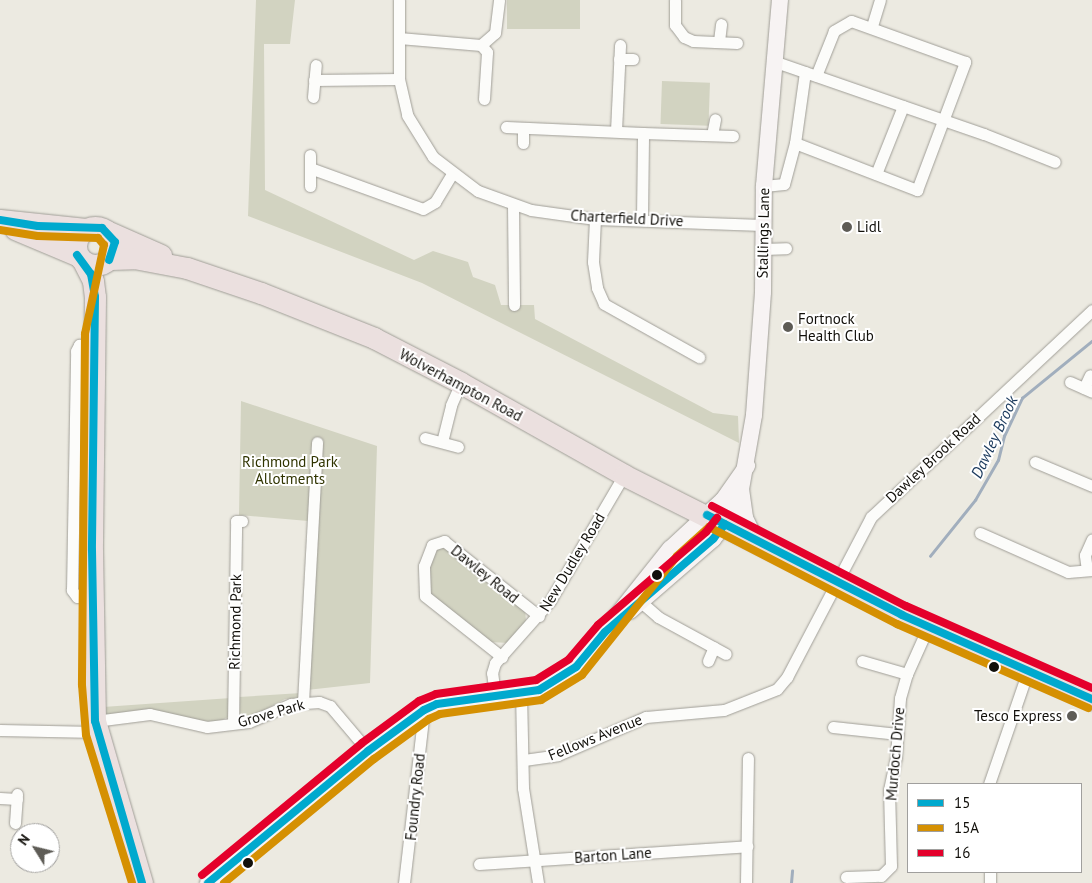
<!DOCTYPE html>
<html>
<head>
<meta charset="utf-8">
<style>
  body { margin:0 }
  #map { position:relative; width:1092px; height:883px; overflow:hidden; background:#eceae1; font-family:"PT Sans",sans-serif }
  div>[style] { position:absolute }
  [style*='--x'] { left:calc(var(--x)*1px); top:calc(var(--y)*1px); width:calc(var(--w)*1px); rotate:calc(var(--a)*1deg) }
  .green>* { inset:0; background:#d2d3c1; transform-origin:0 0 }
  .stream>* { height:2.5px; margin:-1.25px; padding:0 1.25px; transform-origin:1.25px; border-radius:1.25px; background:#a1aebd }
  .roads { filter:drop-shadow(0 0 1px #a09e97) drop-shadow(0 0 1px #a09e97) }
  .street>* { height:11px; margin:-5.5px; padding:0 5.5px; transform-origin:5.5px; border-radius:5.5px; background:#fcfcfa }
  .secondary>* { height:16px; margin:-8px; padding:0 8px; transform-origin:8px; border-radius:8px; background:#f7f3f3 }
  .highway>* { height:21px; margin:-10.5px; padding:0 10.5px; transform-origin:10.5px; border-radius:10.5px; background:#ebe0df }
  .highway>.ring { margin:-10.5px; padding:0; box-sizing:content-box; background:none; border:21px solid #ebe0df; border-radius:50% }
  .bus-1>* { height:8px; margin:-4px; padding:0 4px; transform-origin:4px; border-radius:4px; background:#00a9ce }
  .bus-2>* { height:8px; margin:-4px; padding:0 4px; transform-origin:4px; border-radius:4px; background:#d59002 }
  .bus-3>* { height:8px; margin:-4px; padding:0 4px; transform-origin:4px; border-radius:4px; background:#e4002b }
  .dots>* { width:14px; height:14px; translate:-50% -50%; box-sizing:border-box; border:2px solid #fff; border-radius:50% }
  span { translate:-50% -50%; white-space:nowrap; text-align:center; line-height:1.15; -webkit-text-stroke:4px #fff; paint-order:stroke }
  .street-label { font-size:15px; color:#12100b }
  .poi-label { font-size:15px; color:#12100b }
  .left { translate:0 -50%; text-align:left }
  .right { translate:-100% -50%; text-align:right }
  .park-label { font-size:15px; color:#303400 }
  .water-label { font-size:16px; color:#1a395c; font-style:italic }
  .legend { position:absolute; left:907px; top:783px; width:175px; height:90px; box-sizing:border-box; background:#fff; border:1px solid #a09f9d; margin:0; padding:6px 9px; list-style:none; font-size:15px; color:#12100b }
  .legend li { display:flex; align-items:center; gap:10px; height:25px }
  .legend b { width:25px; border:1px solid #a09f9d }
  .north { position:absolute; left:10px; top:823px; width:50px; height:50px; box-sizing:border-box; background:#fff; border:1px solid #a09f9d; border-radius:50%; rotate:306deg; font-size:14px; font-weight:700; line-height:20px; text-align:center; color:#12100b }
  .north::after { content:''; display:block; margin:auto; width:18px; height:22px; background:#5e5c56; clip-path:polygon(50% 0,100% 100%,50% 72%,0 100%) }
</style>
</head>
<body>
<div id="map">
  <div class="green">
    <i style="clip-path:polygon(256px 0,295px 0,290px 44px,264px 44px,265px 190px,414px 260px,433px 251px,468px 262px,473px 277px,495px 285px,501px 305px,534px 305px,535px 319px,713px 413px,738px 416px,739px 443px,422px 283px,248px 216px)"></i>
    <i style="left:507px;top:0;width:73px;height:29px"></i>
    <i style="left:662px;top:81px;width:48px;height:43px;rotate:2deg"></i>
    <i style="clip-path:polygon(241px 401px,377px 446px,370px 683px,307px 690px,308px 521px,239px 515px)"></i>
    <i style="clip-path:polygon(439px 543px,525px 609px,526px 622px,509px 643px,490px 642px,430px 595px,428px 560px)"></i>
    <i style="clip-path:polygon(301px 693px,302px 698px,285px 699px,251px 717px,240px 713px,239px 697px)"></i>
    <i style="clip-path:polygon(231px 698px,228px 717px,218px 722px,111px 715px,104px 714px,103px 707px)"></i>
  </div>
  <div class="stream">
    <i style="--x:930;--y:556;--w:72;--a:-51.2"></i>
    <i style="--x:975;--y:500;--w:46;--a:-60.1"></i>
    <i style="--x:998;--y:460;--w:25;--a:-76"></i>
    <i style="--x:1004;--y:436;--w:42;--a:-64.7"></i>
    <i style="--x:1022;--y:398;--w:90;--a:-39.2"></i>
    <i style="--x:791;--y:883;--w:12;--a:-85"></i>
  </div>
  <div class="roads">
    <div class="street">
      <i style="--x:399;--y:0;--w:79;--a:90"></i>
      <i style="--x:399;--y:79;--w:37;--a:77"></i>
      <i style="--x:407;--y:115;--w:49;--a:58.2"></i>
      <i style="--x:433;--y:157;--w:56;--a:37.1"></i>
      <i style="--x:478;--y:191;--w:56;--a:19.7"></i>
      <i style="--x:531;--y:210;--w:65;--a:8"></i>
      <i style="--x:595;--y:219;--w:167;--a:2.1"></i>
      <i style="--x:675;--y:0;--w:25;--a:90"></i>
      <i style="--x:675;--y:25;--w:15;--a:53"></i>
      <i style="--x:684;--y:37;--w:10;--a:24"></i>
      <i style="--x:693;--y:41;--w:44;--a:2.6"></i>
      <i style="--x:872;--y:26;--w:27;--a:-73"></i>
      <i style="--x:399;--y:38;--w:82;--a:4.9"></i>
      <i style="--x:719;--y:41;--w:17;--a:-83"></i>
      <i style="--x:619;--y:59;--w:14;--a:0"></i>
      <i style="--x:773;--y:61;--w:223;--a:19.1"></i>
      <i style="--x:984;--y:134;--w:76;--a:21.5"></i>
      <i style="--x:805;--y:72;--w:72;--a:98"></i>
      <i style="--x:795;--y:143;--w:131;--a:21.1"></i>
      <i style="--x:917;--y:190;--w:137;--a:-69.4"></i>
      <i style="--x:965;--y:62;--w:121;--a:-160.2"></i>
      <i style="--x:851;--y:21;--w:20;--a:150"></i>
      <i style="--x:834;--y:31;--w:48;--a:111.8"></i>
      <i style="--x:314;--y:80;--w:85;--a:-0.7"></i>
      <i style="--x:313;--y:97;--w:32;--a:-85"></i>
      <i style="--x:484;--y:99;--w:47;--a:-86.3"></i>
      <i style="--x:487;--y:52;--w:9;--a:-131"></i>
      <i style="--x:481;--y:45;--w:18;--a:-41"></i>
      <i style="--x:495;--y:33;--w:33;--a:-83"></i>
      <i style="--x:506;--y:127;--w:137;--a:2.5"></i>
      <i style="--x:523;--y:128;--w:15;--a:90"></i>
      <i style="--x:616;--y:131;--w:86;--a:-87.3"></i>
      <i style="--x:712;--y:135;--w:16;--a:-79"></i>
      <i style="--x:310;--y:155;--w:31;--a:90"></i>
      <i style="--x:310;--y:168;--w:120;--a:19.9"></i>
      <i style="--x:423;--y:209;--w:14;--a:-30"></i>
      <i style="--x:435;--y:202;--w:33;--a:-59"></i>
      <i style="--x:876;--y:174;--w:73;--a:-68.3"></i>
      <i style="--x:764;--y:186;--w:20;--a:-6"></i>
      <i style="--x:784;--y:184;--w:42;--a:-75"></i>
      <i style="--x:513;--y:205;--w:100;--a:89.4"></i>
      <i style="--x:595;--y:219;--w:43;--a:92.7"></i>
      <i style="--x:593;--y:262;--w:26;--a:81"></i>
      <i style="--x:597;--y:288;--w:17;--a:66"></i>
      <i style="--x:604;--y:304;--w:109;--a:29.2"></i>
      <i style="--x:642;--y:219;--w:86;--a:-89.3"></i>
      <i style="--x:643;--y:133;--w:90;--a:1.9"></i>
      <i style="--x:763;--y:249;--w:23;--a:-2"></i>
      <i style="--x:1070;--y:382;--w:24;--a:24"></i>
      <i style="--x:1084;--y:388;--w:14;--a:-65"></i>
      <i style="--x:425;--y:438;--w:34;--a:15"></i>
      <i style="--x:442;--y:442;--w:38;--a:-76"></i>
      <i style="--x:451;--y:405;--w:24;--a:-66"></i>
      <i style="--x:1035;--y:462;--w:62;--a:22.8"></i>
      <i style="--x:980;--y:533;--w:96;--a:23.9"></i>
      <i style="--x:1068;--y:572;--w:24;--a:-5"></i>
      <i style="--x:1087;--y:570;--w:15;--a:-98"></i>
      <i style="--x:1085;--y:555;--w:17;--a:-66"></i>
      <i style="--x:92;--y:598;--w:15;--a:-176"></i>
      <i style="--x:77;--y:597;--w:9;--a:-126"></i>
      <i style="--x:72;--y:590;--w:239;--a:-89"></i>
      <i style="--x:76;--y:351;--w:7;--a:-63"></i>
      <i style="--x:79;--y:345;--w:16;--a:-4"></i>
      <i style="--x:641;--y:602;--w:23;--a:41"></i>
      <i style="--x:658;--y:617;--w:77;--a:28.6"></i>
      <i style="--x:502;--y:657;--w:98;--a:-141.6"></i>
      <i style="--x:425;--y:596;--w:30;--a:-92"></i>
      <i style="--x:424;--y:566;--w:22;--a:-69"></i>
      <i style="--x:432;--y:545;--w:13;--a:-18"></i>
      <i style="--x:444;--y:541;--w:121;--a:38.3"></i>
      <i style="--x:708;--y:661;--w:15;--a:-67"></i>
      <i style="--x:862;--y:661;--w:47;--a:16.1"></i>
      <i style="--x:521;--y:692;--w:96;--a:88.8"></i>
      <i style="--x:523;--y:788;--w:96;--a:81"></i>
      <i style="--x:495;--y:696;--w:23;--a:-97"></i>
      <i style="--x:492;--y:673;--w:10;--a:-73"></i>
      <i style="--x:495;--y:663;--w:83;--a:-48.4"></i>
      <i style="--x:550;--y:601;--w:146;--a:-59.6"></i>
      <i style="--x:303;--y:702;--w:260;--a:-86.9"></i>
      <i style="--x:95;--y:721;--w:55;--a:-7.3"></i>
      <i style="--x:150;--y:714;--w:58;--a:12.8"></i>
      <i style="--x:207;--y:727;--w:42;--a:-6.8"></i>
      <i style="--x:249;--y:722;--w:46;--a:-23.2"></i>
      <i style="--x:291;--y:704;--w:28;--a:-4"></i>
      <i style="--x:319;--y:702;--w:12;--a:20"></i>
      <i style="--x:330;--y:706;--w:59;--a:49.8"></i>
      <i style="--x:233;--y:723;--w:202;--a:-89.1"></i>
      <i style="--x:236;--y:521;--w:6;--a:0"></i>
      <i style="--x:833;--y:727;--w:65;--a:6.1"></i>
      <i style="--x:0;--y:730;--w:96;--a:1.2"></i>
      <i style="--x:524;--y:760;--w:34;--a:-8"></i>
      <i style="--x:558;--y:755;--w:96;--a:-23.4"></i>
      <i style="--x:646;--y:717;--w:78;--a:-5.1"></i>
      <i style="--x:724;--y:710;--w:57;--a:-21.6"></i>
      <i style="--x:777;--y:689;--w:16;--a:-50"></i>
      <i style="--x:787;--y:677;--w:181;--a:-62.3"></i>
      <i style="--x:871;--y:517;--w:303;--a:-43.1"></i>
      <i style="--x:989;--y:784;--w:120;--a:-71"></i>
      <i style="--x:0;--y:798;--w:17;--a:3"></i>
      <i style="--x:15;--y:823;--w:29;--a:-86"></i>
      <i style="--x:479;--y:864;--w:269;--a:-3.8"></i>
      <i style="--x:990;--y:872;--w:11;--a:90"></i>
      <i style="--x:846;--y:877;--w:35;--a:-2"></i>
      <i style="--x:881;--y:876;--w:14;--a:-45"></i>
      <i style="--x:891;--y:866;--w:76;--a:-91.5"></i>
      <i style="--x:889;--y:790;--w:34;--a:-78"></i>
      <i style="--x:896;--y:757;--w:59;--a:-86.1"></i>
      <i style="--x:900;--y:698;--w:25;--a:-74"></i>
      <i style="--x:907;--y:674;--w:51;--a:-65.9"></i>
      <i style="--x:404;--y:883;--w:174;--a:-83.4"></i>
      <i style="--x:746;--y:883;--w:125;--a:-89.1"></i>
    </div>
    <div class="secondary">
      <i style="--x:741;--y:489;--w:29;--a:82"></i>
      <i style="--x:745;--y:518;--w:25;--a:64"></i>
      <i style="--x:630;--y:611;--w:110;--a:-40.9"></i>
      <i style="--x:713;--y:539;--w:19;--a:-51"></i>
      <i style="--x:725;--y:524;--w:38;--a:-65"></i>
      <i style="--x:741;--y:489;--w:75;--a:-80"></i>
      <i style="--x:754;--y:415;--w:123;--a:-85.8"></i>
      <i style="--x:763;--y:292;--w:106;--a:-89.5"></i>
      <i style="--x:764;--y:186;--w:187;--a:-85.1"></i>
      <i style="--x:208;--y:883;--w:207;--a:-39.5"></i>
      <i style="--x:368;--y:751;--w:69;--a:-36.2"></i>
      <i style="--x:424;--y:710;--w:14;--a:-25"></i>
      <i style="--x:437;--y:704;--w:103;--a:-7.8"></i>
      <i style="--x:539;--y:690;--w:44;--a:-31.9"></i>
      <i style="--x:576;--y:667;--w:151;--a:-51.5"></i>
      <i style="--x:670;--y:549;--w:72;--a:-42.8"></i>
      <i style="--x:723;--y:500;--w:42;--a:-54.8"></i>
    </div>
    <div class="highway">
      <i style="--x:0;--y:220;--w:86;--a:6"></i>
      <i class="ring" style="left:76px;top:227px;width:17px;height:17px"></i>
      <i style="--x:15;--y:229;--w:67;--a:22.8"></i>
      <i style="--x:109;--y:232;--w:57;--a:23.9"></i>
      <i style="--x:110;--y:259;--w:24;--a:-2"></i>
      <i style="--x:134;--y:258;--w:54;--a:10.7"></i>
      <i style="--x:187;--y:268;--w:78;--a:18.7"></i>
      <i style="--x:261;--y:293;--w:122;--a:21.7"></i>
      <i style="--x:374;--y:338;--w:98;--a:27.3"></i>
      <i style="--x:461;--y:383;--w:187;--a:29.4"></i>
      <i style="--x:624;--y:475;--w:311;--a:26.7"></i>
      <i style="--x:902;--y:615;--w:208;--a:23.9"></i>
      <i style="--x:84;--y:263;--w:20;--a:63"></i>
      <i style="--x:93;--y:281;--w:16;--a:83"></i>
      <i style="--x:95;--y:297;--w:253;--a:90.7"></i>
      <i style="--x:92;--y:550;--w:171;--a:89"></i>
      <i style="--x:95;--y:721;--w:169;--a:73.8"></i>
    </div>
  </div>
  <div class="bus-1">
    <i style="--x:0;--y:220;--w:38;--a:9"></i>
    <i style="--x:38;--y:226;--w:64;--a:1.8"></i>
    <i style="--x:102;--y:228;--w:19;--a:47"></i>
    <i style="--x:115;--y:242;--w:19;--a:108"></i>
    <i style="--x:77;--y:255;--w:24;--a:54"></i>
    <i style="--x:91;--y:274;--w:23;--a:80"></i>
    <i style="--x:95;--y:297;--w:253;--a:90.7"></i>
    <i style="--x:92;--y:550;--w:171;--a:89"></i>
    <i style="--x:95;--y:721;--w:169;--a:73.8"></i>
    <i style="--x:707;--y:515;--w:219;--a:27.1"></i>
    <i style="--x:902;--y:615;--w:208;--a:23.9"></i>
    <i style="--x:208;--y:883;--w:207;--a:-39.5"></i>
    <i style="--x:368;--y:751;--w:69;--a:-36.2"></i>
    <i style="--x:424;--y:710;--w:14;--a:-25"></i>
    <i style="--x:437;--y:704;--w:103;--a:-7.8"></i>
    <i style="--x:539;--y:690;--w:44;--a:-31.9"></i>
    <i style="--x:576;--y:667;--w:45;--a:-50.4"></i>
    <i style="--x:605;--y:632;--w:143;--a:-40.7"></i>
    <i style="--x:713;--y:539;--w:19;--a:-51"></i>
  </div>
  <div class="bus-2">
    <i style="--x:0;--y:230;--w:38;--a:9"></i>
    <i style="--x:38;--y:236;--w:60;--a:1.9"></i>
    <i style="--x:98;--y:238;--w:9;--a:49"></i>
    <i style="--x:104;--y:245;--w:91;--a:102.1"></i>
    <i style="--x:85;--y:334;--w:351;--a:90.5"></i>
    <i style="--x:82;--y:685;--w:50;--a:85.4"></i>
    <i style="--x:86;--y:735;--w:155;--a:72.7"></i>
    <i style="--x:224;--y:883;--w:195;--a:-39.6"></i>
    <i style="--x:374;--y:759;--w:68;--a:-36"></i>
    <i style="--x:429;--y:719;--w:12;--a:-24"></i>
    <i style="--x:440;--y:714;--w:102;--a:-7.9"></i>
    <i style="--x:541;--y:700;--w:48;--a:-31.4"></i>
    <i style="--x:582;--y:675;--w:152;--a:-51.4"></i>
    <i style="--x:677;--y:556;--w:43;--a:-42.2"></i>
    <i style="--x:709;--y:527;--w:212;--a:27.3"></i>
    <i style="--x:897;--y:624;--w:209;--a:23.7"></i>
  </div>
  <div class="bus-3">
    <i style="--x:712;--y:506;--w:218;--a:27.3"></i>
    <i style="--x:906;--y:606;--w:203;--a:23.8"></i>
    <i style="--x:202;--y:875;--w:207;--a:-39.5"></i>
    <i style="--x:362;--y:743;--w:71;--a:-36.4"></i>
    <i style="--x:419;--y:701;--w:18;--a:-22"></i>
    <i style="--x:436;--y:694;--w:101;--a:-8"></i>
    <i style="--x:536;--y:680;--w:39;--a:-32"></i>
    <i style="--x:569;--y:659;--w:45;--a:-49.5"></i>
    <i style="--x:598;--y:625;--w:143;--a:-40.7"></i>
    <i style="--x:706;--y:532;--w:18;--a:-52"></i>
  </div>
  <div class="dots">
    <i style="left:847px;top:227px;background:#5e5c56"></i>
    <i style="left:788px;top:327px;background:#5e5c56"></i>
    <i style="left:657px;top:575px;background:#12100b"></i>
    <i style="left:994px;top:667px;background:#12100b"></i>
    <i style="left:1072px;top:716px;background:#5e5c56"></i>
    <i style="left:248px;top:863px;background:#12100b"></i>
  </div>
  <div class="street-label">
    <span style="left:627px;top:218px;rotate:3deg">Charterfield Drive</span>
    <span style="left:763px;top:233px;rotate:-89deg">Stallings Lane</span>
    <span style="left:461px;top:385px;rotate:28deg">Wolverhampton Road</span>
    <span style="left:933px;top:458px;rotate:-43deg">Dawley Brook Road</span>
    <span style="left:572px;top:562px;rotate:-59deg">New Dudley Road</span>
    <span style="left:485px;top:574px;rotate:39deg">Dawley Road</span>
    <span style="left:235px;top:622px;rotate:-89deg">Richmond Park</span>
    <span style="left:271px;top:713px;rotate:-16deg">Grove Park</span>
    <span style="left:595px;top:737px;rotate:-22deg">Fellows Avenue</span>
    <span style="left:895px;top:754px;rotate:-85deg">Murdoch Drive</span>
    <span style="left:415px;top:797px;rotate:-84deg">Foundry Road</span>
    <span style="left:613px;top:855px;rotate:-4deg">Barton Lane</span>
  </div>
  <div class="poi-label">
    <span class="left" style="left:857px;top:227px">Lidl</span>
    <span class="left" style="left:798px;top:327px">Fortnock<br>Health Club</span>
    <span class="right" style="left:1062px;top:716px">Tesco Express</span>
  </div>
  <div class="park-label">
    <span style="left:290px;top:470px">Richmond Park<br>Allotments</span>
  </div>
  <div class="water-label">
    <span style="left:994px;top:437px;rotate:-65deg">Dawley Brook</span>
  </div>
  <ul class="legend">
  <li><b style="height:6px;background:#00a9ce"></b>15</li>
  <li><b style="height:6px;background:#d59002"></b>15A</li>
  <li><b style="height:6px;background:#e4002b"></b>16</li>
  </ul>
  <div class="north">N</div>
</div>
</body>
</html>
